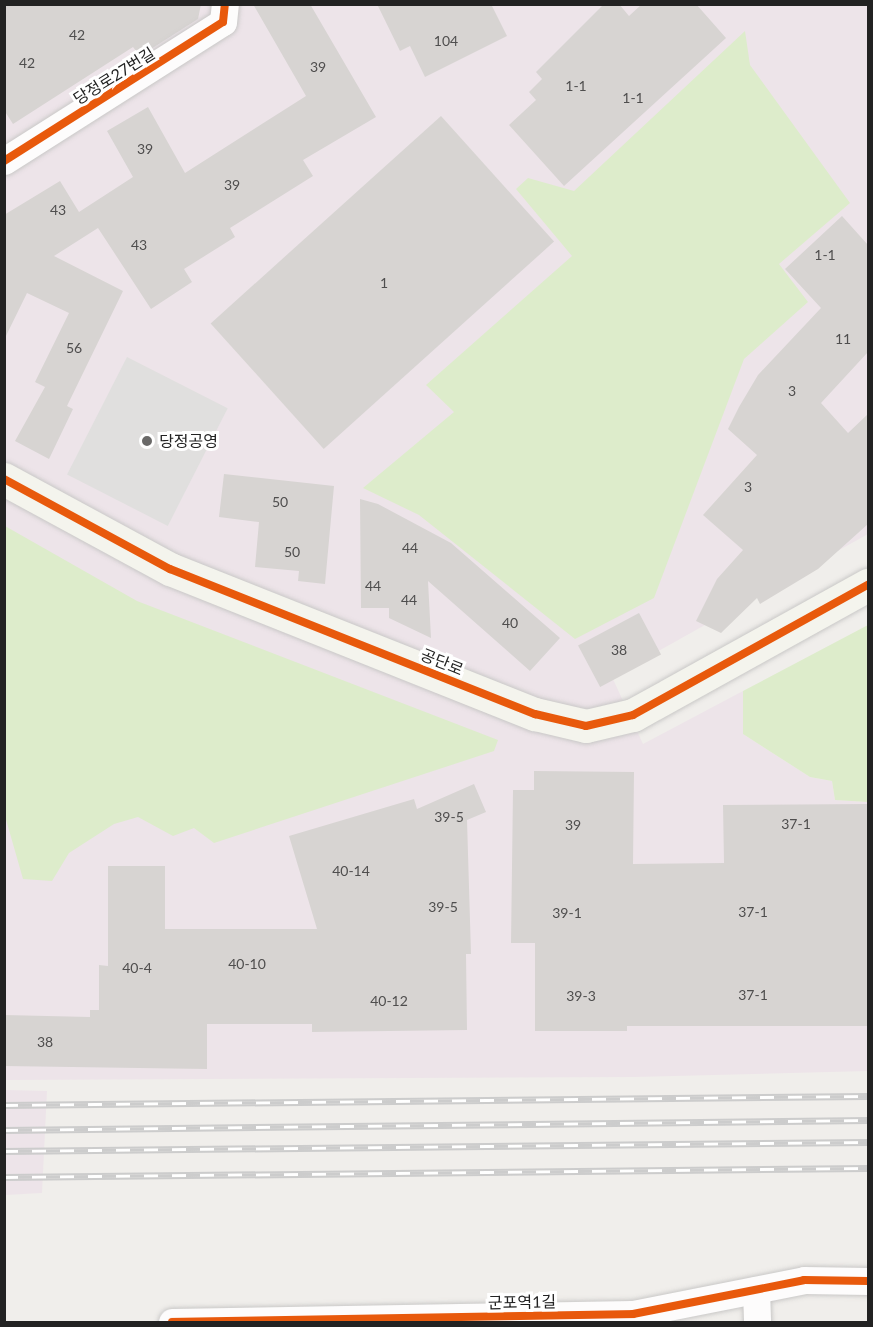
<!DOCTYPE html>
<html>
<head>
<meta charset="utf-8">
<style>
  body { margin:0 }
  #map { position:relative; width:873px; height:1327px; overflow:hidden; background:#f0eeeb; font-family:Lato,"Noto Sans KR",sans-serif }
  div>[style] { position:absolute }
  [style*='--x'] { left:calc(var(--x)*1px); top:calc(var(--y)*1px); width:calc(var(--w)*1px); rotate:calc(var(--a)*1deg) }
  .industrial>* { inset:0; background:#ede4e9 }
  .grass>* { inset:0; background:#ddeccb }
  .parking>* { inset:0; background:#e0dfde; transform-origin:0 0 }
  .building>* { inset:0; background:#d7d4d2; transform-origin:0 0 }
  .roads { filter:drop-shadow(0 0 2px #c9c8c7) drop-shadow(0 0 2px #c9c8c7) }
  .street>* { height:27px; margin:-13.5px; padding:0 13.5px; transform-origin:13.5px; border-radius:13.5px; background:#fdfcfc }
  .secondary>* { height:33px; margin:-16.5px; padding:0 16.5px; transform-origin:16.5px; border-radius:16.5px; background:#f4f4ed }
  .rail>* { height:7px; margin-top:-3.5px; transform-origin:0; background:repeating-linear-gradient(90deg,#fff 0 14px,#ccc 0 28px); box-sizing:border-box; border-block:2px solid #ccc }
  .cycleway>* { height:8px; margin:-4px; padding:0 4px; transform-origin:4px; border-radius:4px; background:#e8590c }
  .dots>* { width:16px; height:16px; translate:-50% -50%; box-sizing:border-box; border:3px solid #fff; border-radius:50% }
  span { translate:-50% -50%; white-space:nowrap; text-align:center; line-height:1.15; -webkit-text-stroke:6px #fff; paint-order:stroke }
  .number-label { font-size:14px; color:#4f4e4e }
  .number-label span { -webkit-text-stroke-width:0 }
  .street-label { font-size:16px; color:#222 }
  .poi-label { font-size:16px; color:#222 }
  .left { translate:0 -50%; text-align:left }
  .frame { position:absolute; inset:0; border:6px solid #222; pointer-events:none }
</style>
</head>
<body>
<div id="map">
  <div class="industrial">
    <i style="clip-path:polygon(5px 5px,868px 5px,868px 534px,612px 677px,643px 744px,743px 691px,743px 734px,810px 777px,832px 781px,835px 800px,868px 802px,868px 1071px,634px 1077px,5px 1080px)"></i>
    <i style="clip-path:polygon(5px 1090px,47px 1091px,42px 1193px,5px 1195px)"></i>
  </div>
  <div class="grass">
    <i style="clip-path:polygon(745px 31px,750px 65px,850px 203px,779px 264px,808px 302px,744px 359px,654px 598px,575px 639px,419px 515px,363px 488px,454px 412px,426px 385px,572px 256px,516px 189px,528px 178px,574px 191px)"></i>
    <i style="clip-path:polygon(5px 526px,137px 601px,498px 740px,494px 751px,214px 843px,194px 828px,173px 836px,138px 817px,114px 824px,69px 853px,52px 881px,23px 879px,5px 816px)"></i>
    <i style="clip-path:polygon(868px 625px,868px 802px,835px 800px,832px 781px,810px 777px,743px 734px,743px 691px)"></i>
  </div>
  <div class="parking">
    <i style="left:127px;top:357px;width:113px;height:132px;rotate:27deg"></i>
  </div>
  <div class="building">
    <i style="clip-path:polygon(4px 4px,201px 4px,198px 19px,140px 56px,133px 47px,13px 124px,4px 110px)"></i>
    <i style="clip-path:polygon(253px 4px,310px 4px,376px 117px,303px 160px,313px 176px,230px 228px,235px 237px,184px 269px,192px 282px,151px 309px,98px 228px,54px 256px,123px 291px,67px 406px,73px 409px,49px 459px,15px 441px,45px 387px,35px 382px,69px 313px,27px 293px,4px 340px,4px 215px,60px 181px,79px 212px,133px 177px,107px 131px,148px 107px,185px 173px,306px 96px)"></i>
    <i style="clip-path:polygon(377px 4px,491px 4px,507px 36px,425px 77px,410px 46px,400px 51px)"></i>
    <i style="clip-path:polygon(604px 4px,619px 4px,629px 16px,642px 4px,696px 4px,726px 38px,564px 186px,509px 125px,536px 100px,529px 92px,542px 79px,536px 72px)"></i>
    <i style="left:441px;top:116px;width:169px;height:310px;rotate:48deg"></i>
    <i style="clip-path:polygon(842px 216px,868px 245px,868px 352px,821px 403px,848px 433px,868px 414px,868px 524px,818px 569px,760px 604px,757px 598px,721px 633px,696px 621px,717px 579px,743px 550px,703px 515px,757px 455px,728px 429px,739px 407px,758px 375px,821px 308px,785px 269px)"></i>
    <i style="clip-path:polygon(224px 474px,334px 486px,325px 584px,298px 581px,299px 571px,255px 567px,259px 522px,219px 517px)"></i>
    <i style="clip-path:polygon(360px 499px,378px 504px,451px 543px,560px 638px,530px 671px,428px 581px,431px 638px,389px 618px,389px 608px,361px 608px)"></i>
    <i style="left:639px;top:613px;width:47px;height:69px;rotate:62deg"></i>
    <i style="clip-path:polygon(534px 771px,634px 772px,633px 864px,724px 863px,723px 805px,868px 804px,868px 1026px,627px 1026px,627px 1031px,535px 1031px,535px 943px,511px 943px,513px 790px,534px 790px)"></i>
    <i style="clip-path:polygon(474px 784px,486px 812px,467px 820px,471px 954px,466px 954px,467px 1030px,312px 1032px,312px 1024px,207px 1024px,207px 1069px,4px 1066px,4px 1015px,90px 1017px,90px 1010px,99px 1010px,99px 965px,108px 966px,108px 866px,165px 866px,165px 929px,317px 929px,289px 836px,414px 799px,417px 809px)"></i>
  </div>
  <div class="roads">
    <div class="street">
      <i style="--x:4;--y:161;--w:259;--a:-32.4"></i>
      <i style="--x:223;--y:22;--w:18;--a:-84"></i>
      <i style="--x:756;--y:1290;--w:32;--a:88"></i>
      <i style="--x:172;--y:1322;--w:461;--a:-1"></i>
      <i style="--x:633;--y:1314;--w:174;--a:-11.2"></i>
      <i style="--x:804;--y:1280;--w:64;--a:0.9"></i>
    </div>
    <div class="secondary">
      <i style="--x:4;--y:479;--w:189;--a:28.5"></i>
      <i style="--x:170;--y:569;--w:393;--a:21.7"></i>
      <i style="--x:535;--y:714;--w:52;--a:13.2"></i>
      <i style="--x:586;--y:726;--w:48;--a:-13.2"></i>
      <i style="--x:633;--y:715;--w:269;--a:-29"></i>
    </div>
  </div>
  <div class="rail">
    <i style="--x:4;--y:1105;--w:864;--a:-0.6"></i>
    <i style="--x:4;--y:1130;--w:864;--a:-0.66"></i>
    <i style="--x:4;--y:1151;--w:864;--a:-0.6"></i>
    <i style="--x:4;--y:1177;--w:864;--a:-0.6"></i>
  </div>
  <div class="cycleway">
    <i style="--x:4;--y:161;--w:259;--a:-32.4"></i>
    <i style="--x:223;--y:22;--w:18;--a:-84"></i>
    <i style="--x:4;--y:479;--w:189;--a:28.5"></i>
    <i style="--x:170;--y:569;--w:393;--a:21.7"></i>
    <i style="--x:535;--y:714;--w:52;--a:13.2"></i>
    <i style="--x:586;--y:726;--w:48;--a:-13.2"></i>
    <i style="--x:633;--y:715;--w:269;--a:-29"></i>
    <i style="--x:172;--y:1322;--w:461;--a:-1"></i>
    <i style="--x:633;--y:1314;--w:174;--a:-11.2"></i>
    <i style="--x:804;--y:1280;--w:64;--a:0.9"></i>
  </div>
  <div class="dots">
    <i style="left:147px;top:441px;background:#6a6968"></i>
  </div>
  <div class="number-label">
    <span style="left:77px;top:35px">42</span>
    <span style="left:446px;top:41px">104</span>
    <span style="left:27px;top:63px">42</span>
    <span style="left:318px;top:67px">39</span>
    <span style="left:576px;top:86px">1-1</span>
    <span style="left:633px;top:98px">1-1</span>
    <span style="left:145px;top:149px">39</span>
    <span style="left:232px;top:185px">39</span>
    <span style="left:58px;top:210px">43</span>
    <span style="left:139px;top:245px">43</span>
    <span style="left:825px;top:255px">1-1</span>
    <span style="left:384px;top:283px">1</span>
    <span style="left:843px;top:339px">11</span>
    <span style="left:74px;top:348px">56</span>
    <span style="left:792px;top:391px">3</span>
    <span style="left:748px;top:487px">3</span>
    <span style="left:280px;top:502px">50</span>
    <span style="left:410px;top:548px">44</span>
    <span style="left:292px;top:552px">50</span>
    <span style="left:373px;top:586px">44</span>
    <span style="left:409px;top:600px">44</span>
    <span style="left:510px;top:623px">40</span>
    <span style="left:619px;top:650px">38</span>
    <span style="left:449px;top:817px">39-5</span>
    <span style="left:796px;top:824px">37-1</span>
    <span style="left:573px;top:825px">39</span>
    <span style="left:351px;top:871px">40-14</span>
    <span style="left:443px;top:907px">39-5</span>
    <span style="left:753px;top:912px">37-1</span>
    <span style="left:567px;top:913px">39-1</span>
    <span style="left:247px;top:964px">40-10</span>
    <span style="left:137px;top:968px">40-4</span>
    <span style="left:753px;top:995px">37-1</span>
    <span style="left:581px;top:996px">39-3</span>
    <span style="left:389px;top:1001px">40-12</span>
    <span style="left:45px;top:1042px">38</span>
  </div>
  <div class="street-label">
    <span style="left:114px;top:76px;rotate:-32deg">당정로27번길</span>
    <span style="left:442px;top:662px;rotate:22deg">공단로</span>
    <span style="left:522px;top:1302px;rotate:-1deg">군포역1길</span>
  </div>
  <div class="poi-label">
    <span class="left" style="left:159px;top:441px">당정공영</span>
  </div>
  <div class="frame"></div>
</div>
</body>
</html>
